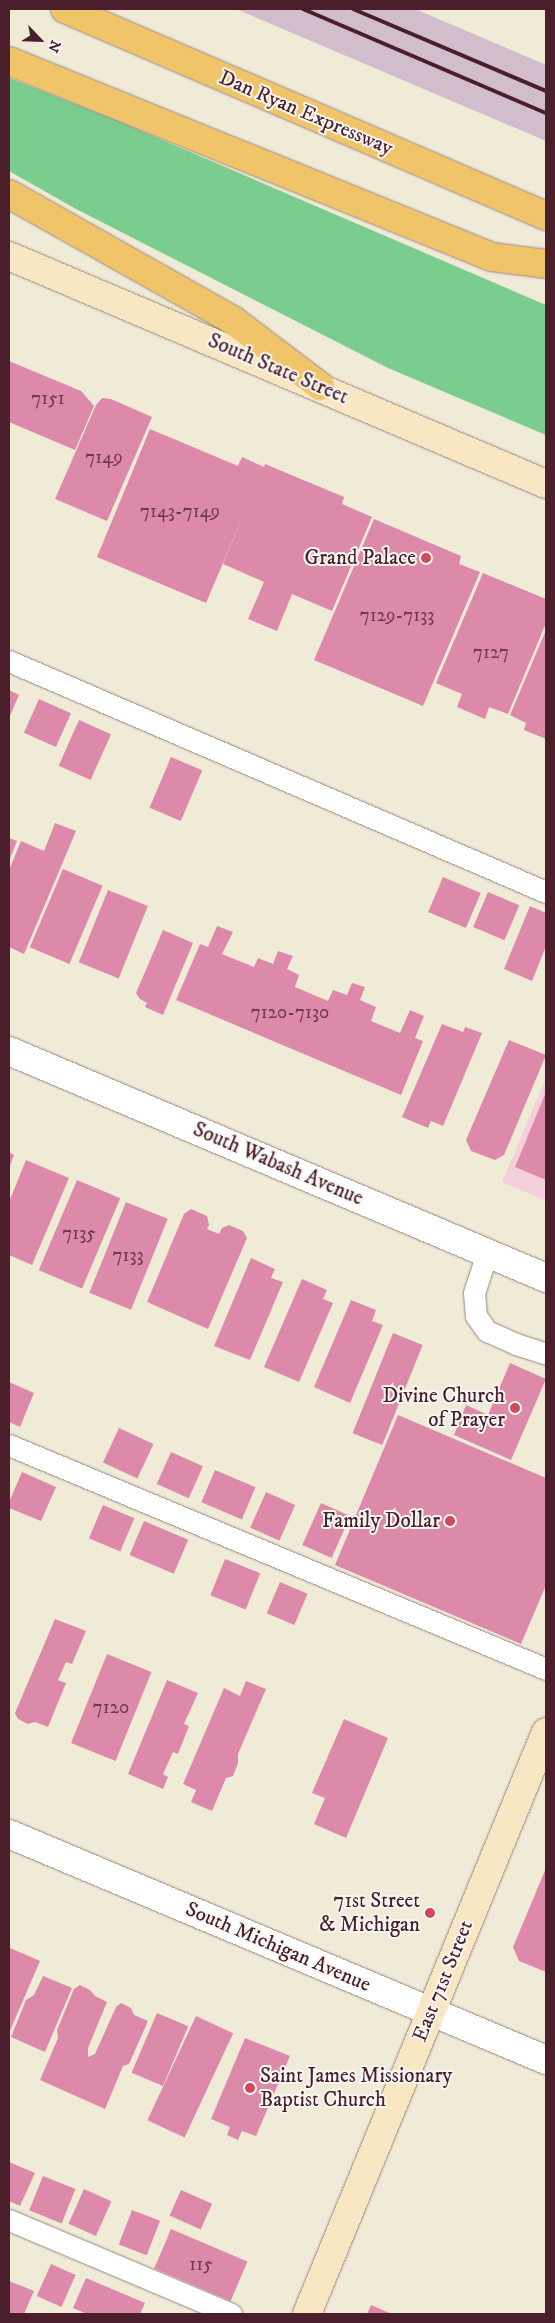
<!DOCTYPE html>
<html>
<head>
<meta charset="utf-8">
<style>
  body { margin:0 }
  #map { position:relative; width:555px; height:2323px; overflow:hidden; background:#efebd7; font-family:"IM FELL DW Pica",serif }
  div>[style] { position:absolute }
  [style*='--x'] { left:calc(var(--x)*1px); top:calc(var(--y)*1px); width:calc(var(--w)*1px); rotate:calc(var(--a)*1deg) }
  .built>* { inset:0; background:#f5cfdc }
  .industrial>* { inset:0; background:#d1bdcc }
  .green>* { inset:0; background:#7acc8f }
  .building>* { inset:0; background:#dd8aaa; transform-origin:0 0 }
  .roads { filter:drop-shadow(0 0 1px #9c8581) drop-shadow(0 0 1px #9c8581) }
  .lane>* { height:21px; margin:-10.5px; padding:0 10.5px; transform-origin:10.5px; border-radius:10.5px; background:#fff }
  .street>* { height:28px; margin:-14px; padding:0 14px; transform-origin:14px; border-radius:14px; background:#fff }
  .secondary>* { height:28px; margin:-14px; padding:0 14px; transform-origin:14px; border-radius:14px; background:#f9e7c3 }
  .highway>* { height:28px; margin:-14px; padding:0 14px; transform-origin:14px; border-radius:14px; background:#f0c469 }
  .rail>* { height:4px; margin:-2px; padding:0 2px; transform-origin:2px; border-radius:2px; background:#4a1f2b }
  .dots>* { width:14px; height:14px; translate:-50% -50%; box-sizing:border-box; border:2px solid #f6f6f2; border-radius:50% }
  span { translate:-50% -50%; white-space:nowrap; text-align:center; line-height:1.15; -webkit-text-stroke:4px #f6f6f2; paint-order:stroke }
  .number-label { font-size:19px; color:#6f3a4b }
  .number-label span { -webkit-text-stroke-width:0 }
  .street-label { font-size:21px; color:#4a1f2b }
  .poi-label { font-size:21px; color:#4a1f2b }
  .right { translate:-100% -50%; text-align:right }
  .left { translate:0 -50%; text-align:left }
  .frame { position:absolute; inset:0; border:10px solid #4a1f2b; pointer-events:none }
  .north { position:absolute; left:15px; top:15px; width:50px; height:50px; -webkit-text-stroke:4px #f6f6f2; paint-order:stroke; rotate:114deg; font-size:14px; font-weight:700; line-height:20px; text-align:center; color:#4a1f2b }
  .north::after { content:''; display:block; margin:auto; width:18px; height:22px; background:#4a1f2b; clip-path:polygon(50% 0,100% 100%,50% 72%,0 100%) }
</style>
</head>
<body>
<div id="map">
  <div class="built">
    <i style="clip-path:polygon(546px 1078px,546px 1201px,502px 1182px)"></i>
  </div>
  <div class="industrial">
    <i style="clip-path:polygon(236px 9px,415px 9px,546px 65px,546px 141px)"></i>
  </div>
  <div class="green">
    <i style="clip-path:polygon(9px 78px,118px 121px,546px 305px,546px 435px,388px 368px,76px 209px,9px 171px)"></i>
  </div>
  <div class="building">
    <i style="clip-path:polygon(9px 361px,81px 391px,94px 406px,75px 450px,9px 422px)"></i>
    <i style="clip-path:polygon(102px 398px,111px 399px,152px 417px,107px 521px,55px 499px,96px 405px)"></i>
    <i style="clip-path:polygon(150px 429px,238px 466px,242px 457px,264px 467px,265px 464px,344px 497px,342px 504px,372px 517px,332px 611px,292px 594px,277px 631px,248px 619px,264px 582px,223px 564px,249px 502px,206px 603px,97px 557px)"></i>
    <i style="clip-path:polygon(374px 519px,461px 556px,459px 564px,480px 572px,423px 706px,314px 660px)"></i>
    <i style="clip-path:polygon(483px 573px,546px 599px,546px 623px,508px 714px,489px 707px,485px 719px,457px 707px,462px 694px,436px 683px)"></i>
    <i style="clip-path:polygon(546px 630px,546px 739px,524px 730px,526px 723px,510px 715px)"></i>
    <i style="clip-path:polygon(9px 690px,19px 695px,9px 718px)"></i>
    <i style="left:39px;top:699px;width:35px;height:37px;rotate:24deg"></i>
    <i style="left:79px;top:720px;width:35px;height:50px;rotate:24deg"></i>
    <i style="left:171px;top:757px;width:34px;height:55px;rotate:23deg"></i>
    <i style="clip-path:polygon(55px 823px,76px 831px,24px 954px,9px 947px,9px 870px,21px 841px,44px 851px)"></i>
    <i style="clip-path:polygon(9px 838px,17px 841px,9px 861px)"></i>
    <i style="left:63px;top:869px;width:43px;height:85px;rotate:23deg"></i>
    <i style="left:443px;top:877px;width:41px;height:38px;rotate:23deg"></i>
    <i style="left:108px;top:890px;width:43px;height:78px;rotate:22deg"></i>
    <i style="left:488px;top:892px;width:34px;height:38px;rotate:23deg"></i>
    <i style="clip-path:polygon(530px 906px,546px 913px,546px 946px,532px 981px,504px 969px)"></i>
    <i style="clip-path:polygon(217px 926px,233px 932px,222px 954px,254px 967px,258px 958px,273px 964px,278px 951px,293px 956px,287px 969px,299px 975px,295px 987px,328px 1001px,333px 990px,347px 995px,352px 983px,365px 987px,360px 1000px,376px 1007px,371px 1021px,400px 1033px,410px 1010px,424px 1016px,415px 1038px,423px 1041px,401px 1095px,176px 1000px,200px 944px,208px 947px)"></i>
    <i style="clip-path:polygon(163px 930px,193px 943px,163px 1015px,145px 1007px,147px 1003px,140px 999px,136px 993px)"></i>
    <i style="clip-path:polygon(442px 1024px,463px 1032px,465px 1027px,482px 1033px,443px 1126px,431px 1121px,428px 1128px,402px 1117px)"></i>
    <i style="clip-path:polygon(509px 1040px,546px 1055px,504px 1155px,495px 1160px,471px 1151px,466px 1140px)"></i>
    <i style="clip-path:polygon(546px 1092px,546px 1180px,515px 1167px)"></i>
    <i style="clip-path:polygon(9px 1152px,14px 1155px,9px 1168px)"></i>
    <i style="clip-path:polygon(26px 1160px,69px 1178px,32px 1265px,9px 1255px,9px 1202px)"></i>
    <i style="left:77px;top:1180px;width:47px;height:98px;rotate:23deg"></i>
    <i style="left:126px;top:1202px;width:45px;height:98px;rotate:22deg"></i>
    <i style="clip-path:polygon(191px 1209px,207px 1216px,209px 1225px,207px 1229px,219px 1234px,222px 1228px,229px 1225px,243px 1231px,247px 1238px,208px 1329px,147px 1302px,184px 1214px)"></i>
    <i style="clip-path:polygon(251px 1258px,275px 1269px,271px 1278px,283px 1282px,250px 1360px,214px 1346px)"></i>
    <i style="clip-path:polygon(302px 1279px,327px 1290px,323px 1299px,333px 1303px,299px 1382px,264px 1367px)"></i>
    <i style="clip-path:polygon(351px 1300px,376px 1310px,372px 1321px,383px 1325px,350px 1403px,314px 1387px)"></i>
    <i style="left:393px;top:1333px;width:32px;height:108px;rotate:22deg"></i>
    <i style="clip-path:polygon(510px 1363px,546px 1379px,511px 1460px,454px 1435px,466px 1405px,488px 1415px)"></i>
    <i style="clip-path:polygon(9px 1382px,34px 1393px,20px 1427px,9px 1422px)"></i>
    <i style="clip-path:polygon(398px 1415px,546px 1478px,546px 1585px,521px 1644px,335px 1565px)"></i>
    <i style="left:119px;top:1428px;width:38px;height:38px;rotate:25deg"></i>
    <i style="left:171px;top:1452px;width:35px;height:35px;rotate:24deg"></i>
    <i style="left:215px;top:1470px;width:44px;height:35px;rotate:23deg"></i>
    <i style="clip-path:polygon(22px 1472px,56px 1487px,41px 1521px,9px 1508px,9px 1502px)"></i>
    <i style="left:266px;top:1492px;width:32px;height:39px;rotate:24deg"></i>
    <i style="left:321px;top:1503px;width:32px;height:46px;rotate:24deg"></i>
    <i style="left:103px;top:1505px;width:34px;height:36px;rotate:23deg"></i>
    <i style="left:144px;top:1521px;width:48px;height:37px;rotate:23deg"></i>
    <i style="left:225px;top:1559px;width:38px;height:39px;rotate:22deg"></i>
    <i style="left:280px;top:1582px;width:30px;height:34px;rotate:23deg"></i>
    <i style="clip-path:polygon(55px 1619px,86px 1631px,72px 1664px,66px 1662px,58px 1680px,66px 1683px,48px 1727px,35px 1722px,28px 1724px,18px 1719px,15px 1713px)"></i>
    <i style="left:107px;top:1654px;width:48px;height:96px;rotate:22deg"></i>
    <i style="clip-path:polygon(167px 1680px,198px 1693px,184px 1724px,189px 1726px,178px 1754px,173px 1752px,163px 1774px,168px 1777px,163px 1789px,128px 1774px)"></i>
    <i style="clip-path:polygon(246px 1681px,266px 1689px,238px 1754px,238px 1763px,233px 1776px,226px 1778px,212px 1811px,191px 1802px,196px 1790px,183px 1784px,224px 1688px,240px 1696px)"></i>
    <i style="clip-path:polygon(344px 1719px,388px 1738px,346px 1838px,314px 1824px,325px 1798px,312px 1793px)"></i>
    <i style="clip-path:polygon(546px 1868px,546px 1972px,519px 1961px,513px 1947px)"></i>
    <i style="clip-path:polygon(10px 1948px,40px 1961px,9px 2033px,9px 1950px)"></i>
    <i style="clip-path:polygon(43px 1976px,72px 1988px,45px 2052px,11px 2037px,26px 2000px,34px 1995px)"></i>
    <i style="clip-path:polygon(80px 1985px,90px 1990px,95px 1996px,107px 2002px,88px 2048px,88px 2057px,95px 2054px,116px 2007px,121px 2003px,131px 2008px,134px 2015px,148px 2021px,129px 2064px,123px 2066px,105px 2109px,40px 2080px,58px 2038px,57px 2030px,74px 1989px)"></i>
    <i style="left:157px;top:2013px;width:34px;height:65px;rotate:23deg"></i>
    <i style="left:196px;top:2016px;width:41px;height:115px;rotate:25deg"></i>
    <i style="clip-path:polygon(245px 2038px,290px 2056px,256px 2136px,242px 2131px,238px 2140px,227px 2135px,230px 2127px,211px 2119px)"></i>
    <i style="clip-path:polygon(9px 2162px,35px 2173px,20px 2206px,9px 2201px)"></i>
    <i style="left:43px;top:2176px;width:35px;height:37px;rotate:22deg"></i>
    <i style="left:84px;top:2189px;width:30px;height:38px;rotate:24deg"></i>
    <i style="left:181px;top:2190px;width:34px;height:28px;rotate:24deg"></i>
    <i style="left:132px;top:2210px;width:30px;height:37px;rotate:21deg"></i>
    <i style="left:171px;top:2229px;width:83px;height:43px;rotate:23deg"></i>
    <i style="left:51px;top:2264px;width:27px;height:35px;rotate:24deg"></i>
    <i style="clip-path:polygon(86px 2278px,145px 2303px,140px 2314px,87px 2314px,73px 2308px)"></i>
    <i style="clip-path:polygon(9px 2281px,34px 2291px,24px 2314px,9px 2314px)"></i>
    <i style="clip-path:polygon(371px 2305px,392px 2314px,367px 2314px)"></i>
  </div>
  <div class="roads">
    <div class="lane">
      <i style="--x:9;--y:661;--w:585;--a:23.28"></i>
      <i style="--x:487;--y:1253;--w:42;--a:108"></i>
      <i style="--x:474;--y:1293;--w:23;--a:85"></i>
      <i style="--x:476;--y:1316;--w:19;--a:54"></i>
      <i style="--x:487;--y:1331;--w:32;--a:24"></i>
      <i style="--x:516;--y:1344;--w:32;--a:18"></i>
      <i style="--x:9;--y:1445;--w:582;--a:22.64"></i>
      <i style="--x:9;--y:2220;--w:241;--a:22.9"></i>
    </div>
    <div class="street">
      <i style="--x:9;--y:1051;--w:583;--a:22.91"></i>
      <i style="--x:9;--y:1834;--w:583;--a:22.82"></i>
    </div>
    <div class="secondary">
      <i style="--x:9;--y:256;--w:583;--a:23.01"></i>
      <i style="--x:307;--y:2314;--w:629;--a:-67.67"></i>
    </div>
    <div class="highway">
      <i style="--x:65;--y:9;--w:524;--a:23.28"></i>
      <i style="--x:9;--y:61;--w:521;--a:22.09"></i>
      <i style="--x:492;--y:257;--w:54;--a:7.4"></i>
      <i style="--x:9;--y:194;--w:258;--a:29.4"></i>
      <i style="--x:234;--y:321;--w:108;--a:37.1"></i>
    </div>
  </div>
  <div class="rail">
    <i style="--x:303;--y:9;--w:264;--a:23.2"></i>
    <i style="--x:353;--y:9;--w:210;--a:23"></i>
  </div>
  <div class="dots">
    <i style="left:426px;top:558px;background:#d1495b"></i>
    <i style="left:515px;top:1408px;background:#d1495b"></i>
    <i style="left:450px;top:1521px;background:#d1495b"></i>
    <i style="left:430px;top:1913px;background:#d1495b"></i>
    <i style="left:250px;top:2088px;background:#d1495b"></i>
  </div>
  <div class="number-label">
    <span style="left:48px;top:399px">7151</span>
    <span style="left:104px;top:458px">7149</span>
    <span style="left:180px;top:512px">7143-7149</span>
    <span style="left:397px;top:616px">7129-7133</span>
    <span style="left:491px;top:653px">7127</span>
    <span style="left:290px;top:1013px">7120-7130</span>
    <span style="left:79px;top:1234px">7135</span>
    <span style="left:128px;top:1256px">7133</span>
    <span style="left:111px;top:1708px">7120</span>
    <span style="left:201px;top:2265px">115</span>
  </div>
  <div class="street-label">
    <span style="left:306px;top:113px;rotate:23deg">Dan Ryan Expressway</span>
    <span style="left:278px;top:369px;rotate:23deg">South State Street</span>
    <span style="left:278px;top:1164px;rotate:23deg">South Wabash Avenue</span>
    <span style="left:278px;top:1947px;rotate:23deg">South Michigan Avenue</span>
    <span style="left:443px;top:1981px;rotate:-68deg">East 71st Street</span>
  </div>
  <div class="poi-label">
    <span class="right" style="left:416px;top:558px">Grand Palace</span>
    <span class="right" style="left:505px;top:1408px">Divine Church<br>of Prayer</span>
    <span class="right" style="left:440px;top:1521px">Family Dollar</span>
    <span class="right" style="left:420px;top:1913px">71st Street<br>&amp; Michigan</span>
    <span class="left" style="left:260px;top:2088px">Saint James Missionary<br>Baptist Church</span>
  </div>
  <div class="frame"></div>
  <div class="north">N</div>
</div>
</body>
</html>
